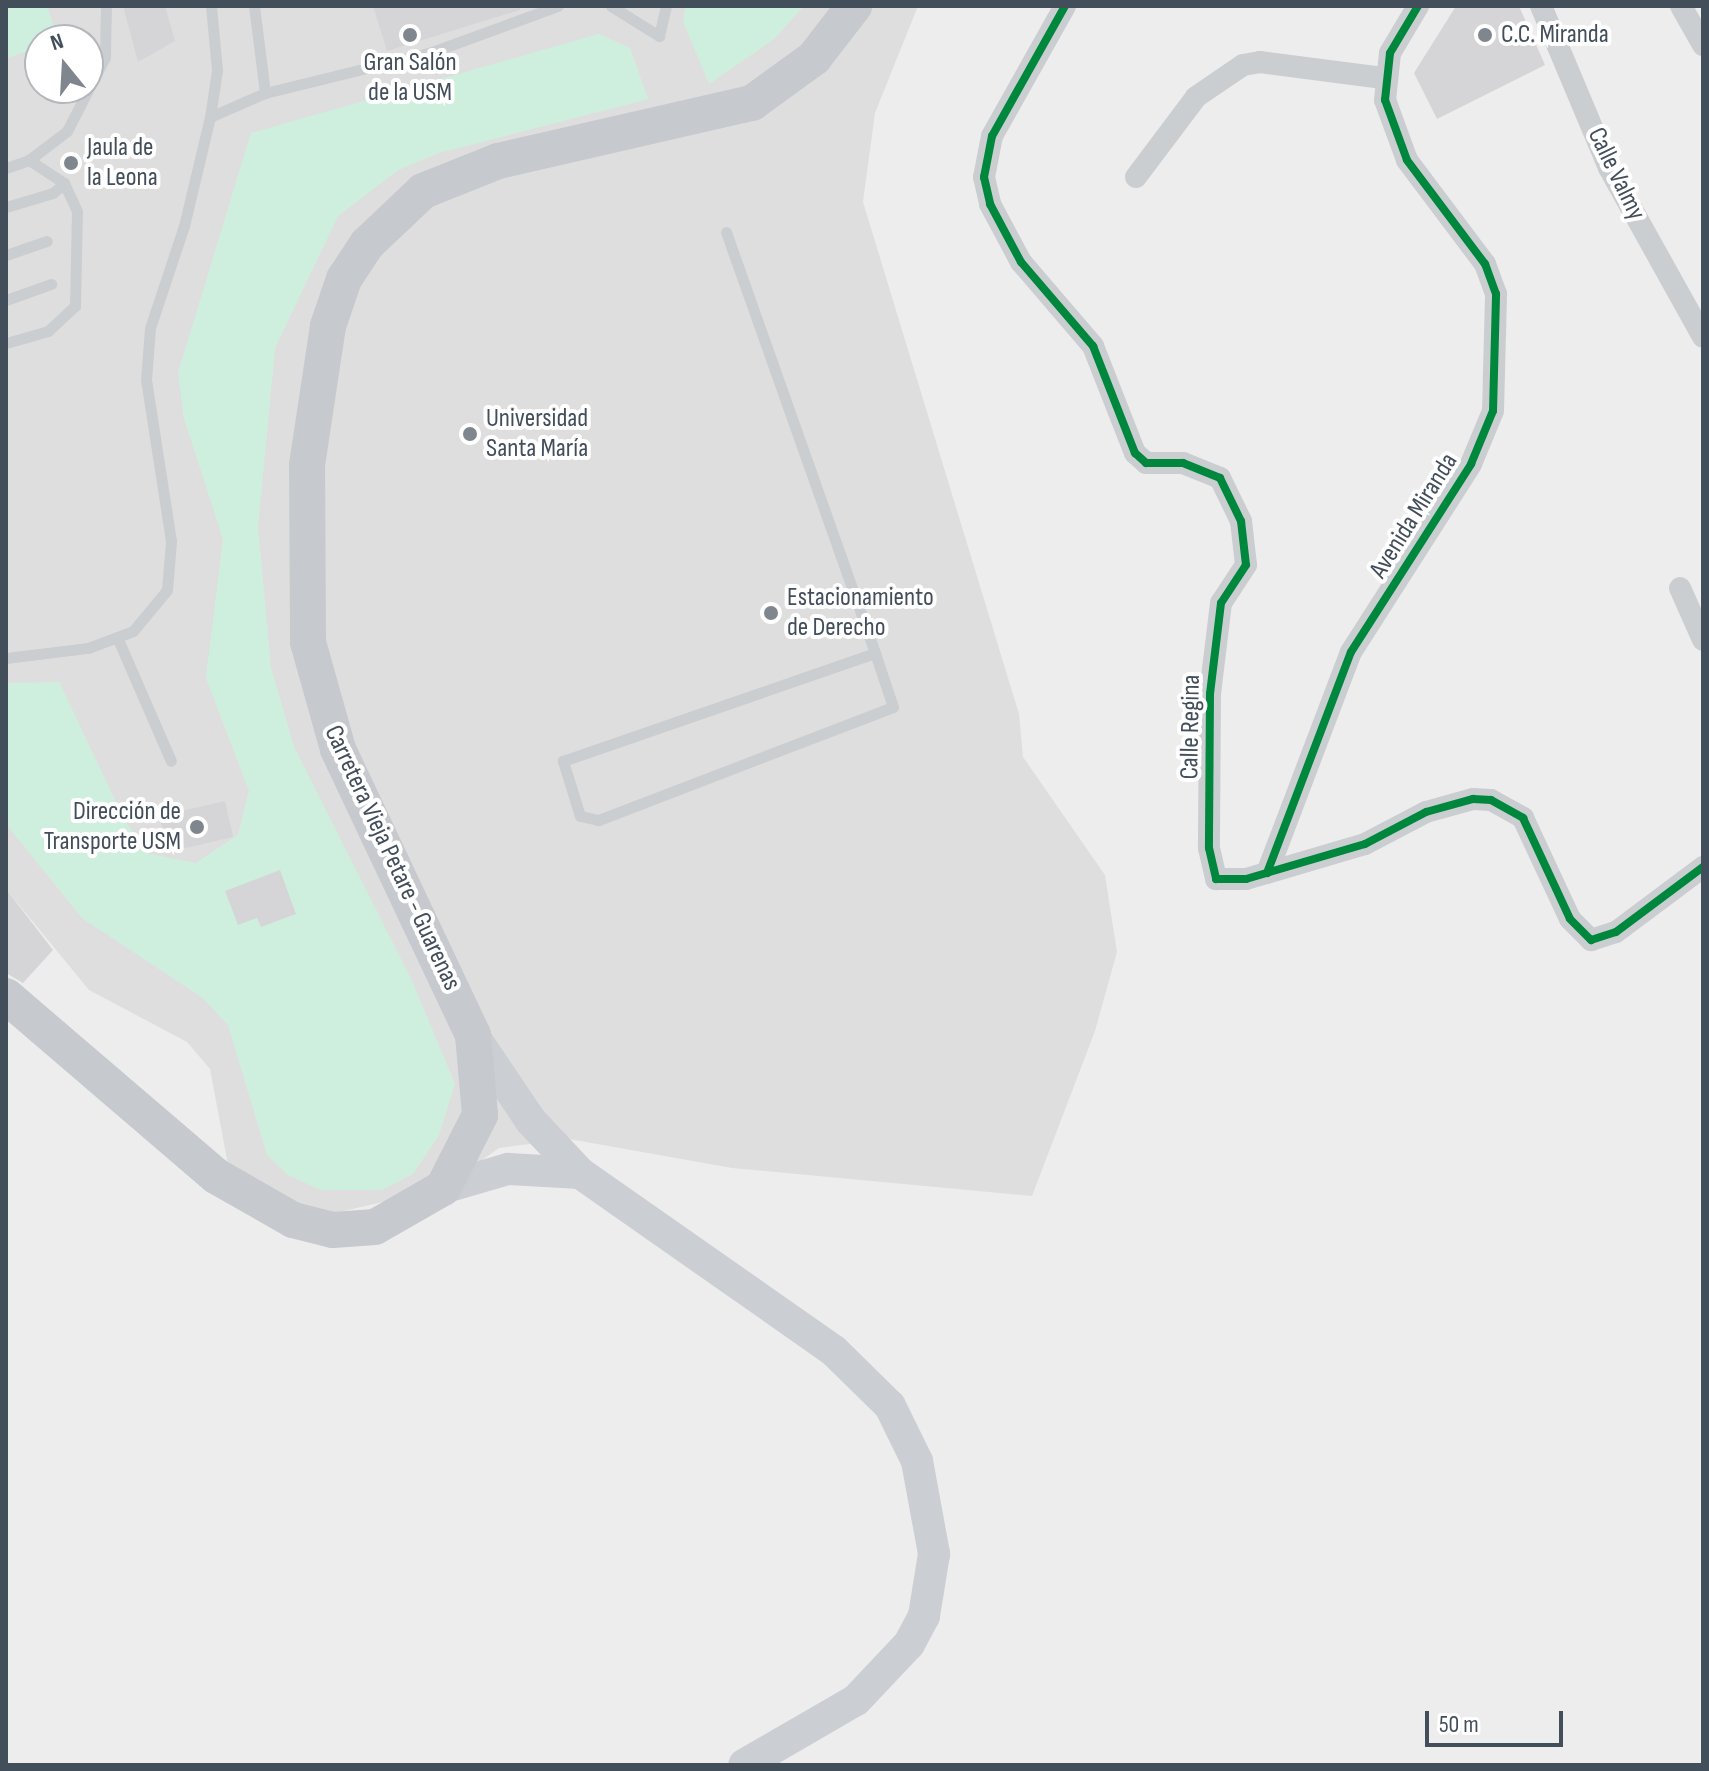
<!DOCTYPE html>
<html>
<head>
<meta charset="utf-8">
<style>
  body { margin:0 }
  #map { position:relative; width:1709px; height:1771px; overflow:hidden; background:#eeeded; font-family:"Sofia Sans Condensed",sans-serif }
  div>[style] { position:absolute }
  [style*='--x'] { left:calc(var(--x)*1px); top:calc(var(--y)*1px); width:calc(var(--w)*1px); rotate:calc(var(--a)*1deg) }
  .education>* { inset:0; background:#dfdedf }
  .green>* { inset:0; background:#cfefde }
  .building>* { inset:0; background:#d5d5d7; transform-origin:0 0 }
  .service>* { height:11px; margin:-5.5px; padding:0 5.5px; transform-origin:5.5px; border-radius:5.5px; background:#cbced1 }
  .minor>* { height:22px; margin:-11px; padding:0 11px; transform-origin:11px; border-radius:11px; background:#cbced1 }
  .secondary>* { height:32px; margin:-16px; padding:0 16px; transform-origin:16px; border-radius:16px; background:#cbced3 }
  .primary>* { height:36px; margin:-18px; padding:0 18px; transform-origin:18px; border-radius:18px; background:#c6c9ce }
  .cycleway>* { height:8px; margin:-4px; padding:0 4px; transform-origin:4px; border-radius:4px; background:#00873e }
  .dots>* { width:22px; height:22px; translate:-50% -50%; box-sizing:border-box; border:4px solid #fff; border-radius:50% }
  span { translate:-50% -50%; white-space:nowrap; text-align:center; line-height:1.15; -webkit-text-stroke:8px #fff; paint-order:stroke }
  .poi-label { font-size:26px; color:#434e5b }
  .left { translate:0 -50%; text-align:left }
  .right { translate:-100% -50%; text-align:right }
  .street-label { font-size:26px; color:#434e5b }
  .frame { position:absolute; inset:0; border:8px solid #434e5b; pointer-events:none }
  .north { position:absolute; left:24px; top:24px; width:80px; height:80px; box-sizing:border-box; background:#fff; border:2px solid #b4b8bd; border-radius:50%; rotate:342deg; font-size:22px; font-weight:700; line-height:32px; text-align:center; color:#434e5b }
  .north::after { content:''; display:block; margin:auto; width:28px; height:36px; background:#7f868e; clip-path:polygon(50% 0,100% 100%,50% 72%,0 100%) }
  .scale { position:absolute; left:1425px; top:1711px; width:138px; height:36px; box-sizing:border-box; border:4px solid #434e5b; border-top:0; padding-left:10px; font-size:24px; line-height:28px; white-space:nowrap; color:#434e5b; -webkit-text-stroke:6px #fff; paint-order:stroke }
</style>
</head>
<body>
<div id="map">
  <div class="education">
    <i style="clip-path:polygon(evenodd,6px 6px,918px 6px,875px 113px,863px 202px,1019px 714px,1023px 757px,1105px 875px,1117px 952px,1095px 1031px,1032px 1196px,732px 1168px,569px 1139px,499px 1148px,443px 1188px,335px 1213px,298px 1210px,228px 1165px,210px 1069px,187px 1042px,89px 990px,6px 889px,6px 6px,40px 40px,88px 40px,88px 88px,40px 88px,40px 40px)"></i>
  </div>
  <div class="green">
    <i style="clip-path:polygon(6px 6px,47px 6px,58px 40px,40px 40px,40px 47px,6px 58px)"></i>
    <i style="clip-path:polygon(686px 6px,804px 6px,774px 39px,709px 84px,683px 21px)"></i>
    <i style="clip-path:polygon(599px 34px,630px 48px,648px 99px,439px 153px,398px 170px,338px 216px,275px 348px,258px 527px,271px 668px,294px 747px,412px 981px,455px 1084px,439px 1135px,413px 1174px,382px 1190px,321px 1190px,288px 1175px,267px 1155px,228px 1025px,203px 998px,82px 918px,6px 824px,6px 683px,59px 682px,125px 821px,149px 854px,196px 863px,238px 835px,249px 791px,206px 678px,223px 539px,184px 418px,178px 373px,251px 133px)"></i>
  </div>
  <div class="building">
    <i style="clip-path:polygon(123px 6px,165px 6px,175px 41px,138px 62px)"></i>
    <i style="clip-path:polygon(373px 6px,520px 6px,520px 10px,387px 51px)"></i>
    <i style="clip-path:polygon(1456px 6px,1519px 6px,1545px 65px,1437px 119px,1414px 73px)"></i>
    <i style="left:225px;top:801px;width:37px;height:67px;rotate:77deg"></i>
    <i style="clip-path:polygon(280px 870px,296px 914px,261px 927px,257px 918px,238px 925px,225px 891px)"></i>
    <i style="clip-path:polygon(6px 889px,53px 950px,23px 983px,6px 973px)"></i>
  </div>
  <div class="service">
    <i style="--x:254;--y:6;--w:88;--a:82.8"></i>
    <i style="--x:611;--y:6;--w:57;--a:32"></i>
    <i style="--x:659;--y:36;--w:31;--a:-77"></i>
    <i style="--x:210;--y:117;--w:60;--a:-23.6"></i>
    <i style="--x:265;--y:93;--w:172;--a:-13.8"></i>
    <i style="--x:432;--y:52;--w:134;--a:-20.1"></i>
    <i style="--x:6;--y:168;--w:24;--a:-19"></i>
    <i style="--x:29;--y:160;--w:48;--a:-37.3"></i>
    <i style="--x:67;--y:131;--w:83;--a:-62.8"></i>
    <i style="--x:105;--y:57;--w:51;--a:-88.9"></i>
    <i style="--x:6;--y:207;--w:49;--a:-16.6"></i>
    <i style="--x:53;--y:193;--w:15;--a:-42"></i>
    <i style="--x:726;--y:232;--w:447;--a:70.5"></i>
    <i style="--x:875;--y:653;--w:57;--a:71.6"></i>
    <i style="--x:893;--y:707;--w:316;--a:159"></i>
    <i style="--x:598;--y:820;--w:18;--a:-167"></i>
    <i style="--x:580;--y:816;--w:58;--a:-107.2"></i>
    <i style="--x:563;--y:761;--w:330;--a:-19.1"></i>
    <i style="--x:6;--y:255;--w:43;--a:-18.9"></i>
    <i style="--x:6;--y:300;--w:48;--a:-19.6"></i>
    <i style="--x:6;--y:343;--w:44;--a:-15.9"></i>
    <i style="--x:48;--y:331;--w:37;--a:-43"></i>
    <i style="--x:75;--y:306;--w:95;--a:-88.8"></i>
    <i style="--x:77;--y:211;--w:31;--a:-115"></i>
    <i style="--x:64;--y:183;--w:42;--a:-146.7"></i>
    <i style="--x:117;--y:637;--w:135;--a:66.5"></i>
    <i style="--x:6;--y:658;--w:83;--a:-7"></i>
    <i style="--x:88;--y:648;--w:48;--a:-20.7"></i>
    <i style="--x:133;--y:631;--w:53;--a:-50.3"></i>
    <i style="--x:167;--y:590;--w:49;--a:-85.3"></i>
    <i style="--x:171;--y:541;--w:163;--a:-98.8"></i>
    <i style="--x:146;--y:380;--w:52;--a:-85.6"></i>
    <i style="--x:150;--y:328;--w:108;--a:-71.6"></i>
    <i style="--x:184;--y:226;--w:112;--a:-76.6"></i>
    <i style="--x:210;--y:117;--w:48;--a:-81.5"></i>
    <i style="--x:217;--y:70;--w:64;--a:-95.4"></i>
  </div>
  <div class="minor">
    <i style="--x:1065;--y:6;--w:149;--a:119.3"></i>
    <i style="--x:992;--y:136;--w:42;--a:101"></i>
    <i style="--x:984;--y:177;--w:28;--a:77"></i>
    <i style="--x:990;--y:204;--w:66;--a:61.9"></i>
    <i style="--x:1021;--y:262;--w:111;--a:49.4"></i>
    <i style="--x:1093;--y:346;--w:115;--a:68.6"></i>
    <i style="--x:1135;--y:453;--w:15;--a:42"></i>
    <i style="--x:1146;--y:463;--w:37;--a:0"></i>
    <i style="--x:1183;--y:463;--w:40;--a:22"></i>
    <i style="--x:1220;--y:478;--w:48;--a:64"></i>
    <i style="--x:1241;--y:521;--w:44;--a:83.5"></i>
    <i style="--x:1246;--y:565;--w:45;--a:123.3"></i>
    <i style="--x:1221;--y:603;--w:92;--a:96.9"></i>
    <i style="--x:1210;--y:694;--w:154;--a:90.4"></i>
    <i style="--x:1209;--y:848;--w:32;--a:77"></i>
    <i style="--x:1216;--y:879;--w:30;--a:0"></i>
    <i style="--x:1246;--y:879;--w:124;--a:-16.4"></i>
    <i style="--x:1365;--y:844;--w:69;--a:-27.7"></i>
    <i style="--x:1426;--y:812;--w:49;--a:-15.5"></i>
    <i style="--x:1473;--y:799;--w:18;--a:3"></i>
    <i style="--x:1491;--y:800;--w:37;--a:29"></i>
    <i style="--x:1523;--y:818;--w:111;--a:65"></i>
    <i style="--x:1570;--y:919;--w:30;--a:45"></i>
    <i style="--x:1591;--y:940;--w:26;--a:-18"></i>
    <i style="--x:1616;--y:932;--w:109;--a:-36.8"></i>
    <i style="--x:1541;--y:6;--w:176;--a:67.2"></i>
    <i style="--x:1609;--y:168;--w:193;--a:60.9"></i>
    <i style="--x:1681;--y:6;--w:45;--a:60.6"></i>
    <i style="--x:1136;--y:177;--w:100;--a:-53.1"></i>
    <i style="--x:1196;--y:97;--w:57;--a:-34.2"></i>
    <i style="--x:1243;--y:65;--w:17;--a:-10"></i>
    <i style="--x:1260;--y:62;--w:124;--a:7.4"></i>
    <i style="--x:1680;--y:588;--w:57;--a:66.1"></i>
    <i style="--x:1267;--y:873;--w:236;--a:-69.2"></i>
    <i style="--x:1351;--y:652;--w:223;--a:-57.4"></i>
    <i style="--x:1471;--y:464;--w:57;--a:-67.5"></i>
    <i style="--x:1493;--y:411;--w:117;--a:-88.5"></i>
    <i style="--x:1496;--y:294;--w:32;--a:-110"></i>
    <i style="--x:1485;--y:264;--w:130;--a:-126.9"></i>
    <i style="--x:1407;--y:160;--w:64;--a:-110.1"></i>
    <i style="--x:1385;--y:100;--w:47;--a:-83.9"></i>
    <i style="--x:1390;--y:53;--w:55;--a:-59.2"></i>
  </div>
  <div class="secondary">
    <i style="--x:473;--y:1035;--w:104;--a:56"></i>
    <i style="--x:531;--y:1121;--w:71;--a:46.7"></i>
    <i style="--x:580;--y:1173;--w:310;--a:35"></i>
    <i style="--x:834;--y:1351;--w:78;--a:44.5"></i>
    <i style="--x:890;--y:1406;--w:61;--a:63.9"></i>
    <i style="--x:917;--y:1461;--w:95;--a:79.6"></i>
    <i style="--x:934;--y:1554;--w:63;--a:99.2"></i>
    <i style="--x:924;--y:1616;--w:32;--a:118"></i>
    <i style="--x:909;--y:1644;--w:77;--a:133.4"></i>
    <i style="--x:856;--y:1700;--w:129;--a:149.9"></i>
    <i style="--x:443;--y:1188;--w:68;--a:-16.3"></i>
    <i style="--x:508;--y:1169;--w:72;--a:3.2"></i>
  </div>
  <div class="primary">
    <i style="--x:6;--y:996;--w:277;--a:40.6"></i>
    <i style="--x:216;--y:1176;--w:89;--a:29.7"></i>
    <i style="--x:293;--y:1220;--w:41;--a:14"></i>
    <i style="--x:333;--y:1230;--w:42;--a:-4.1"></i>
    <i style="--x:375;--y:1227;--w:78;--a:-29.8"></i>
    <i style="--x:443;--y:1188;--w:82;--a:-63.1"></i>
    <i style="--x:480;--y:1115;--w:80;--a:-95"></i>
    <i style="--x:473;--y:1035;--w:316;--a:-115.3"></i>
    <i style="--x:338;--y:749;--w:111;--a:-105.7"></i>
    <i style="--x:308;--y:642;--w:177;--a:-90.3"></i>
    <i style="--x:307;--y:465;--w:141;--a:-81.4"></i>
    <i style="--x:328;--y:326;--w:50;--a:-71.2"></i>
    <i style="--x:344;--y:279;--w:42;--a:-56.7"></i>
    <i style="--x:367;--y:244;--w:77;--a:-43.4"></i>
    <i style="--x:423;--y:191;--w:81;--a:-21.8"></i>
    <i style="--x:498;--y:161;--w:261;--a:-12.9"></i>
    <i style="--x:752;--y:103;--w:77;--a:-36"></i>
    <i style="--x:814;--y:58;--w:66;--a:-52.4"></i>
  </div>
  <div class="cycleway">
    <i style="--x:1065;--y:6;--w:149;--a:119.3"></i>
    <i style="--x:992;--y:136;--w:42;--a:101"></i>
    <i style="--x:984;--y:177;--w:28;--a:77"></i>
    <i style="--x:990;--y:204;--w:66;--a:61.9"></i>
    <i style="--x:1021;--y:262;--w:111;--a:49.4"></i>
    <i style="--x:1093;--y:346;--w:115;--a:68.6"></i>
    <i style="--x:1135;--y:453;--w:15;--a:42"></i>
    <i style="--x:1146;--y:463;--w:37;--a:0"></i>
    <i style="--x:1183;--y:463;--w:40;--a:22"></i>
    <i style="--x:1220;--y:478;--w:48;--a:64"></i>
    <i style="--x:1241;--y:521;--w:44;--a:83.5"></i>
    <i style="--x:1246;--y:565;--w:45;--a:123.3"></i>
    <i style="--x:1221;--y:603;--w:92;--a:96.9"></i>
    <i style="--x:1210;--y:694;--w:154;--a:90.4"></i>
    <i style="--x:1209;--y:848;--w:32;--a:77"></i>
    <i style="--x:1216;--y:879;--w:30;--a:0"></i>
    <i style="--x:1246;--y:879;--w:124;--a:-16.4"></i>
    <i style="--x:1365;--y:844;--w:69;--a:-27.7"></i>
    <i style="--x:1426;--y:812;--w:49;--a:-15.5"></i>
    <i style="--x:1473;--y:799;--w:18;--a:3"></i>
    <i style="--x:1491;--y:800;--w:37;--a:29"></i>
    <i style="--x:1523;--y:818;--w:111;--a:65"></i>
    <i style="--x:1570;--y:919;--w:30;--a:45"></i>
    <i style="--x:1591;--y:940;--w:26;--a:-18"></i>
    <i style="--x:1616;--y:932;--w:109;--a:-36.8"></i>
    <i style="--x:1267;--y:873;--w:236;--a:-69.2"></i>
    <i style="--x:1351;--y:652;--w:223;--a:-57.4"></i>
    <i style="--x:1471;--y:464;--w:57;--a:-67.5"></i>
    <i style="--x:1493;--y:411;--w:117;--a:-88.5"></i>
    <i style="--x:1496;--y:294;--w:32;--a:-110"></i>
    <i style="--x:1485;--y:264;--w:130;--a:-126.9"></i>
    <i style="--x:1407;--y:160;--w:64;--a:-110.1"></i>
    <i style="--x:1385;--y:100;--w:47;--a:-83.9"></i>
    <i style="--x:1390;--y:53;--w:55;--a:-59.2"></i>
  </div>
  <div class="dots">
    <i style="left:410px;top:35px;background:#7f868e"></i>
    <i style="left:1485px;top:35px;background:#7f868e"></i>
    <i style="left:71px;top:163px;background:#7f868e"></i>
    <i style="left:470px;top:434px;background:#7f868e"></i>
    <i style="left:771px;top:613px;background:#7f868e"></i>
    <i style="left:197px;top:827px;background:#7f868e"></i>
  </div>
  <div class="poi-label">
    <span class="left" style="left:1501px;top:35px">C.C. Miranda</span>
    <span style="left:410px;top:78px">Gran Salón<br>de la USM</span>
    <span class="left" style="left:87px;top:163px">Jaula de<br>la Leona</span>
    <span class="left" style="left:486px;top:434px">Universidad<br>Santa María</span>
    <span class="left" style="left:787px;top:613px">Estacionamiento<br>de Derecho</span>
    <span class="right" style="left:181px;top:827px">Dirección de<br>Transporte USM</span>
  </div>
  <div class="street-label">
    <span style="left:1616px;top:174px;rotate:64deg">Calle Valmy</span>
    <span style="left:1414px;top:516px;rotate:-58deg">Avenida Miranda</span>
    <span style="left:1191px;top:727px;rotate:-89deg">Calle Regina</span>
    <span style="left:392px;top:858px;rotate:65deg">Carretera Vieja Petare - Guarenas</span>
  </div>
  <div class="frame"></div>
  <div class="north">N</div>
  <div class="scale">50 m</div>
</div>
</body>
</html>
